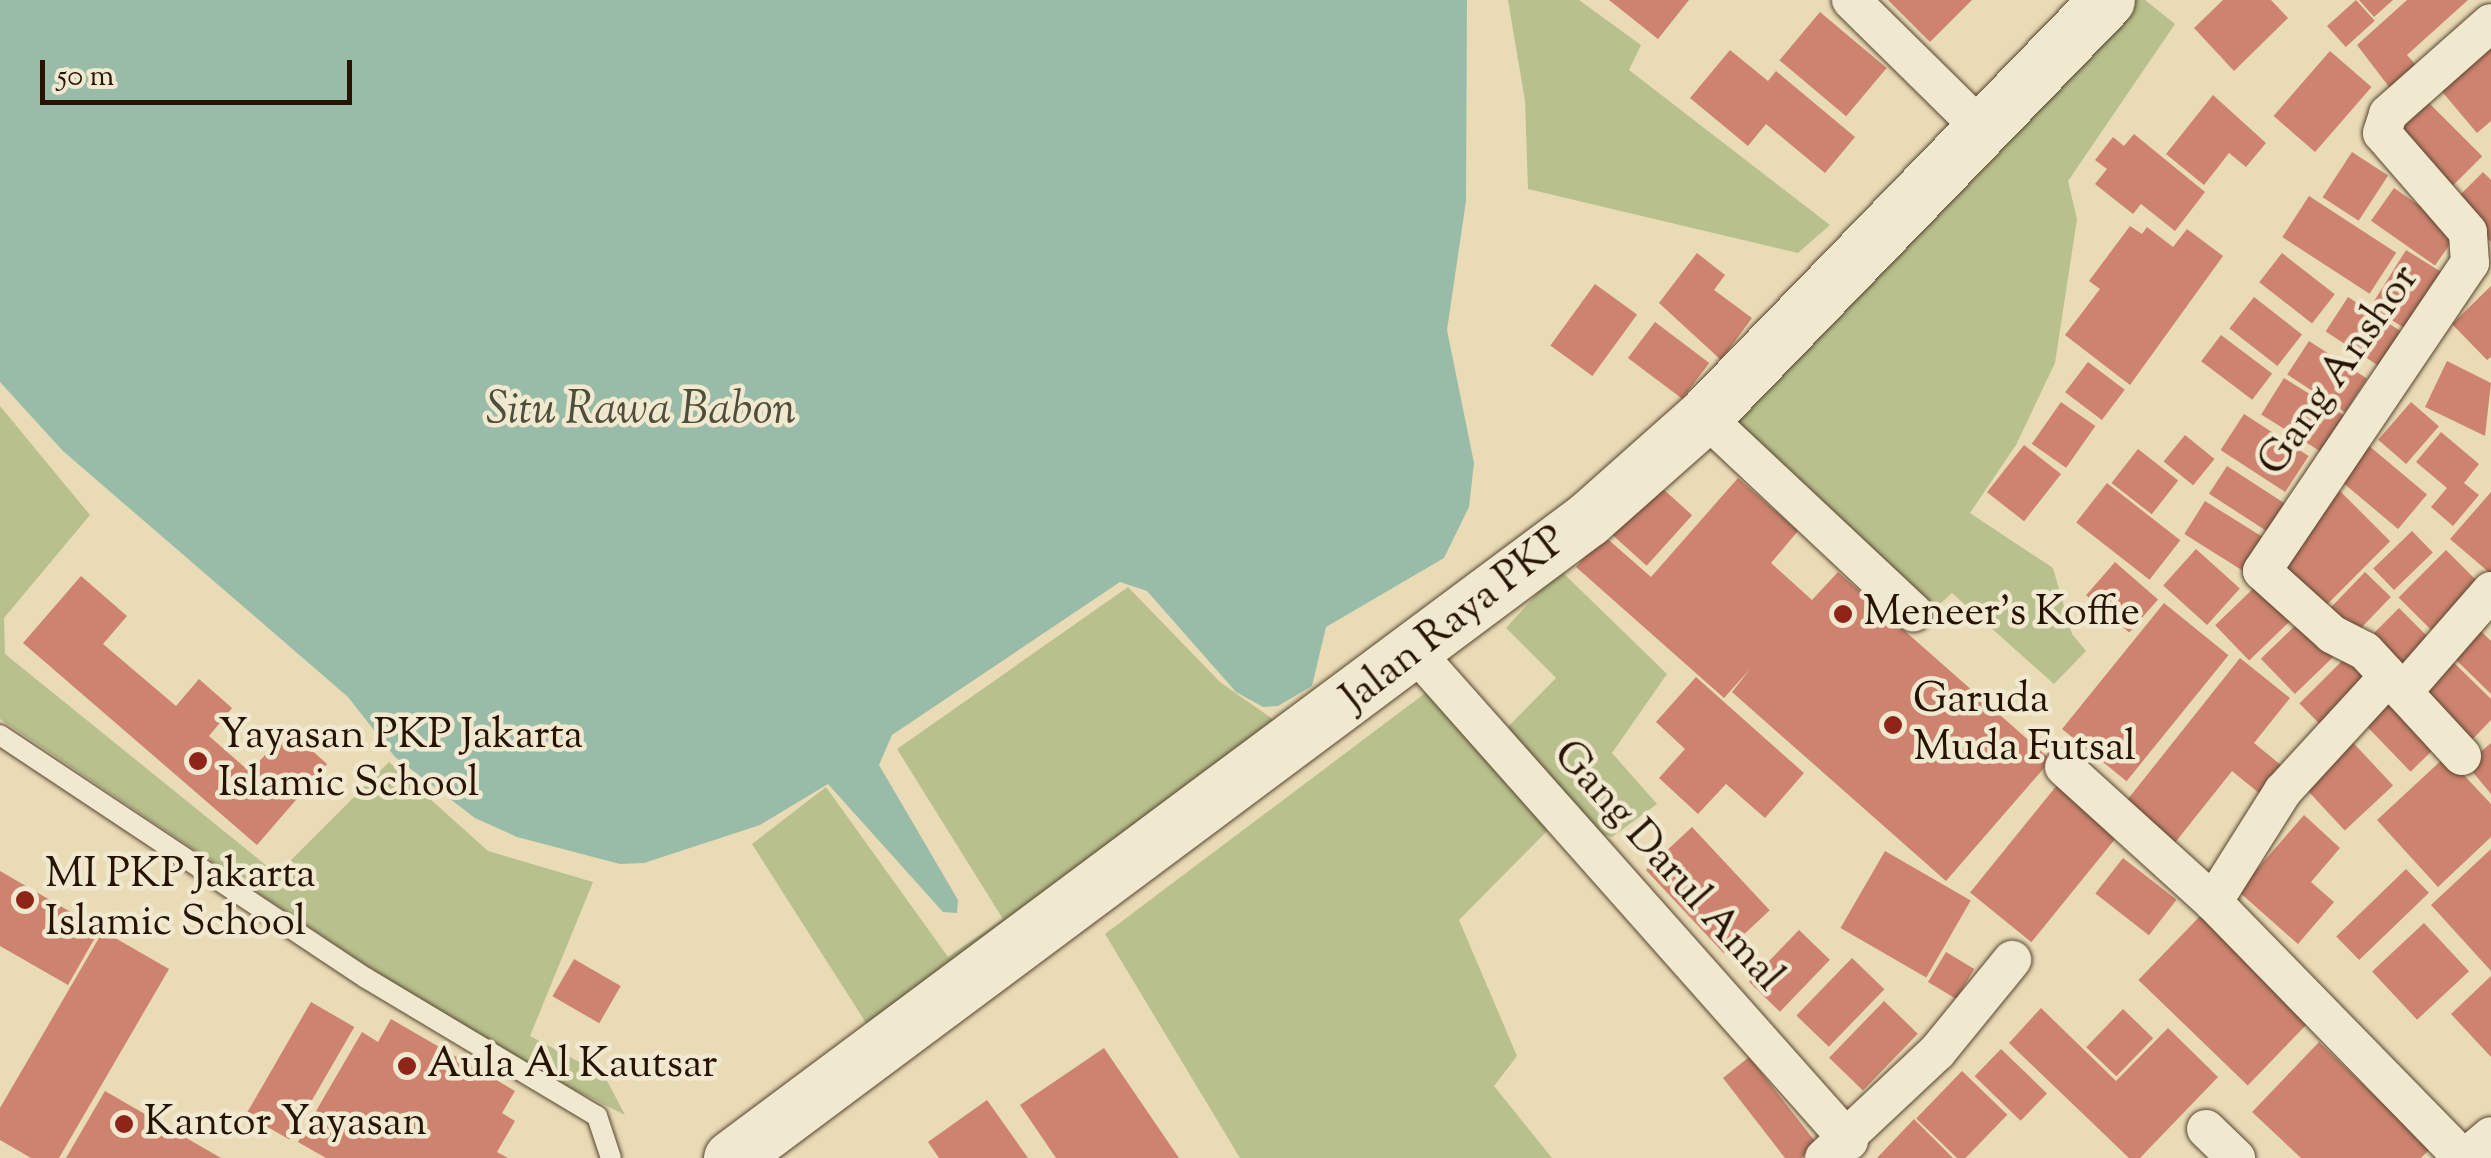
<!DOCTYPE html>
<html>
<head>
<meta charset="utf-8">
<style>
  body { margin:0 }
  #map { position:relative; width:2491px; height:1158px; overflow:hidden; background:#e9dbb6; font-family:"Sorts Mill Goudy",serif }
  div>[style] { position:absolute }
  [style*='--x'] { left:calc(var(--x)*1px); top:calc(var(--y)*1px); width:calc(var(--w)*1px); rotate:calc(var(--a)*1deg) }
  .green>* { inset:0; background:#b8c08d }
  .water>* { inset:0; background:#99bca8 }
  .building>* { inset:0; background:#cd836e; transform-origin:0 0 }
  .roads { filter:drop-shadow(0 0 2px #57452f) drop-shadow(0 0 2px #57452f) }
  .lane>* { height:20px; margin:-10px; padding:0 10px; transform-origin:10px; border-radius:10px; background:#f1e8d0 }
  .street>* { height:38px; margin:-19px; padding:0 19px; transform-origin:19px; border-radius:19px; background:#f1e8d0 }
  .secondary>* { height:55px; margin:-27.5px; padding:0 27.5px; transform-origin:27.5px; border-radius:27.5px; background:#f1e8d0 }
  .dots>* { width:28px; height:28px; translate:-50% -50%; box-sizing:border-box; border:5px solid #f1e8d0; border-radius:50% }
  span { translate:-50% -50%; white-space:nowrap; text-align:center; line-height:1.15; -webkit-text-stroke:9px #f1e8d0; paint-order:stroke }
  .street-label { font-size:42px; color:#261302 }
  .poi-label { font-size:42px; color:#261302 }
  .left { translate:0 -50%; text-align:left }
  .water-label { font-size:45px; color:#4e4e3c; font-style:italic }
  .scale { position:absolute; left:40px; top:60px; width:312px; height:45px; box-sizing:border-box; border:5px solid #261302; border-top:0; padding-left:12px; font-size:30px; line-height:35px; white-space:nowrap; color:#261302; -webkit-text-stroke:8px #f1e8d0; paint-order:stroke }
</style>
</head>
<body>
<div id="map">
  <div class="green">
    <i style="clip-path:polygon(1508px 0,1579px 0,1641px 45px,1629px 70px,1830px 225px,1798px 253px,1528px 189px,1525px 101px)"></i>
    <i style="clip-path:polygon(2114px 0,2145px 0,2175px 24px,2068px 181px,2077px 219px,2055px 363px,2016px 445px,1970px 513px,2053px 568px,2072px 634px,2086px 651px,2054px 684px,1952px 593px,1933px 610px,1735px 421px)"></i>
    <i style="clip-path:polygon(0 406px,90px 515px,4px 618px,5px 654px,277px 874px,389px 762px,488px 851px,593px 882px,530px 1036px,604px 1075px,625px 1115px,483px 1044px,0 719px)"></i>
    <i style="clip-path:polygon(1559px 569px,1667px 674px,1612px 753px,1657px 804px,1612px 837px,1554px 824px,1459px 920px,1517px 1056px,1494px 1086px,1552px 1158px,1240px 1158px,1105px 934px,1436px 685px,1499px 736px,1556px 678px,1506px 628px)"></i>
    <i style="clip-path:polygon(1128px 587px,1220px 682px,1274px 720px,875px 1037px,752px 844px,826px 787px,948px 957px,1003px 919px,897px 749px)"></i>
  </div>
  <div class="water">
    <i style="clip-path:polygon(0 0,1467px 0,1466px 201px,1447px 330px,1474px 463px,1469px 507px,1444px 558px,1326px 627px,1312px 686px,1278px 706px,1263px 707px,1236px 692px,1147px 591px,1120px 582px,892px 735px,879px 765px,958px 900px,957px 913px,943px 912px,828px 784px,760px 825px,644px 863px,620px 864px,517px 837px,475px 818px,395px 757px,348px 697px,63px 451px,0 382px)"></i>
  </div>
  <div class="building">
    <i style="clip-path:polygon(1609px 0,1689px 0,1658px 39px)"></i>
    <i style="clip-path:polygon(1888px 0,1972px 0,1930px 42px)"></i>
    <i style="clip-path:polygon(2223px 0,2271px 0,2288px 18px,2234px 71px,2194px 28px)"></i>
    <i style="left:2356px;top:0;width:28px;height:39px;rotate:48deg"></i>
    <i style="clip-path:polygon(2359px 0,2393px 0,2374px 17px)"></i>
    <i style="clip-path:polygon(2407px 0,2468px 0,2407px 55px,2422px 72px,2396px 96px,2357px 45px)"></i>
    <i style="left:1820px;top:12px;width:87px;height:63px;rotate:40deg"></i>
    <i style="clip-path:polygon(2491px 31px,2491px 121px,2477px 133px,2433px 81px)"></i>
    <i style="clip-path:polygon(1730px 50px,1768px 81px,1776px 71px,1855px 137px,1825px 173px,1766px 124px,1748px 146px,1690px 98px)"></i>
    <i style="left:2330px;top:51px;width:55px;height:86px;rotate:41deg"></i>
    <i style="clip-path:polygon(2213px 95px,2266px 143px,2246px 167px,2229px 153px,2204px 185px,2166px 154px)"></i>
    <i style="left:2425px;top:99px;width:81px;height:52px;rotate:45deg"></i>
    <i style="clip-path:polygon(2134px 134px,2205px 192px,2175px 231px,2141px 204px,2133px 214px,2095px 184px,2107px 169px,2095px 160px,2113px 137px,2124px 146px)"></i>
    <i style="left:2352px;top:152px;width:43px;height:54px;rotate:33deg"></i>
    <i style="clip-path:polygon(2483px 172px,2491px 180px,2491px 242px,2452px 203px)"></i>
    <i style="left:2394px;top:188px;width:78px;height:40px;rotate:35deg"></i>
    <i style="left:2309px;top:196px;width:104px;height:49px;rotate:33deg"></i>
    <i style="clip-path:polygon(2130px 226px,2142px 234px,2147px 227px,2173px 247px,2187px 229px,2223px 256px,2130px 385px,2065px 335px,2100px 289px,2089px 281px)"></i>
    <i style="left:2406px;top:250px;width:45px;height:67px;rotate:32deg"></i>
    <i style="clip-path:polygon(1697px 253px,1725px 275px,1714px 290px,1752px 318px,1721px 360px,1659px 303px)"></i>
    <i style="left:2282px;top:253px;width:67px;height:37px;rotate:38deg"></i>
    <i style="left:1595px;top:284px;width:52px;height:76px;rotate:36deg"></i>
    <i style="clip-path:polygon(2491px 286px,2491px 357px,2487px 360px,2452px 324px)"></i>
    <i style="left:2254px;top:297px;width:61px;height:40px;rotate:38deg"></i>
    <i style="left:2348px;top:297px;width:74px;height:41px;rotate:33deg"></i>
    <i style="left:1655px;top:322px;width:68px;height:45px;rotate:37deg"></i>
    <i style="left:2221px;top:335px;width:64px;height:33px;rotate:37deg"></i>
    <i style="left:2309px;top:341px;width:69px;height:40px;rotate:33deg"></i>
    <i style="clip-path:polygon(2447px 361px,2491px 383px,2485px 436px,2425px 407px)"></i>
    <i style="left:2088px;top:362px;width:46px;height:38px;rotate:37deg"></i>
    <i style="left:2284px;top:378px;width:79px;height:43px;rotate:32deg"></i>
    <i style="left:2061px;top:402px;width:42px;height:51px;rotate:35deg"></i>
    <i style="left:2411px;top:402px;width:37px;height:50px;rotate:41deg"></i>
    <i style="left:2244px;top:414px;width:77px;height:43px;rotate:33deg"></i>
    <i style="clip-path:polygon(2441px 432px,2479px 464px,2464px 483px,2479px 495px,2453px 526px,2431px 507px,2447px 488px,2416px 462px)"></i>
    <i style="left:2185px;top:435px;width:38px;height:34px;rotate:39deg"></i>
    <i style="left:2024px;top:445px;width:47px;height:60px;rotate:38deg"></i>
    <i style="left:2368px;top:445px;width:77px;height:45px;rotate:40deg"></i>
    <i style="left:2138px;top:449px;width:51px;height:43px;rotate:38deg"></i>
    <i style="left:2227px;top:466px;width:74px;height:33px;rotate:33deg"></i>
    <i style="clip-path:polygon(1738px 478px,1798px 531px,1771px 563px,1812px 600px,1838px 572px,2051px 760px,1946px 881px,1732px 692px,1750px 669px,1724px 698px,1576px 567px,1603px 535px,1651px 577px)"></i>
    <i style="left:1652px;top:479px;width:54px;height:68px;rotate:42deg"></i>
    <i style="left:2107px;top:483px;width:93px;height:50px;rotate:38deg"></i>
    <i style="left:2340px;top:491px;width:71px;height:100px;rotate:45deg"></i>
    <i style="clip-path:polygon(2491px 492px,2491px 574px,2450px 539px)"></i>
    <i style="left:2205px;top:501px;width:77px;height:39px;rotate:32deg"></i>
    <i style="left:2412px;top:531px;width:30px;height:54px;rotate:46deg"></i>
    <i style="left:2196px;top:549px;width:59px;height:49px;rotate:42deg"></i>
    <i style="left:2446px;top:550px;width:49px;height:67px;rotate:45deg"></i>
    <i style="left:2115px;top:562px;width:57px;height:44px;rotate:41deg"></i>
    <i style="left:2365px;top:572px;width:36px;height:53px;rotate:44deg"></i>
    <i style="clip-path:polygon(81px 576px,127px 616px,103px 644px,176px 706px,199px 679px,232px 708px,209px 736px,250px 772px,288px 729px,327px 764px,257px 845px,23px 643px)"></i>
    <i style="left:2259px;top:583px;width:49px;height:61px;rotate:46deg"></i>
    <i style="left:2164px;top:603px;width:83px;height:162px;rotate:39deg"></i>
    <i style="left:2399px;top:608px;width:57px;height:48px;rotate:45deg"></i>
    <i style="left:2304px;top:617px;width:49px;height:60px;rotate:46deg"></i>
    <i style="clip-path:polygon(2476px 626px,2491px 641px,2491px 694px,2449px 653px)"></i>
    <i style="left:2351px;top:652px;width:37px;height:73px;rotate:45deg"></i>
    <i style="clip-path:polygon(2447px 656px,2491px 699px,2491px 720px,2467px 745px,2413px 690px)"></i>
    <i style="clip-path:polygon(2240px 658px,2290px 698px,2254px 743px,2287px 770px,2265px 798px,2232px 771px,2174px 844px,2124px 804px)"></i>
    <i style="clip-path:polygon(1696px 677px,1804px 773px,1765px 818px,1726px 784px,1698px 814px,1659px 778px,1685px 749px,1656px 722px)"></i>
    <i style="left:2388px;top:685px;width:78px;height:44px;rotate:46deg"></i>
    <i style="left:2346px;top:735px;width:69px;height:66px;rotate:47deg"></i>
    <i style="clip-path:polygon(2491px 743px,2491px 794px,2466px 764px)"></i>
    <i style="clip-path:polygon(2446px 756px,2491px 804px,2491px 837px,2438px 887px,2377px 820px)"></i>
    <i style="left:2062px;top:779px;width:79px;height:146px;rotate:39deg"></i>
    <i style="clip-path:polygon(2304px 815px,2340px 848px,2311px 882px,2334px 902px,2298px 944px,2238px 891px)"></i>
    <i style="left:1692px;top:827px;width:114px;height:63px;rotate:47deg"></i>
    <i style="clip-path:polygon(2491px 849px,2491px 971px,2431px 905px)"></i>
    <i style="left:1885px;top:851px;width:99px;height:89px;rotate:30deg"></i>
    <i style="left:2123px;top:858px;width:68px;height:45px;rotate:38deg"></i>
    <i style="left:2406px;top:869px;width:33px;height:97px;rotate:46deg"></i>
    <i style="clip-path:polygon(0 871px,100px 929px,68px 985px,0 946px)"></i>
    <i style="left:2203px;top:913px;width:152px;height:93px;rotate:44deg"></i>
    <i style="left:2424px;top:923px;width:66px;height:71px;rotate:47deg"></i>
    <i style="left:1799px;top:930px;width:43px;height:72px;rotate:44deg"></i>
    <i style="clip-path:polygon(103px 931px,169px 969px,59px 1158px,31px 1158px,0 1140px,0 1108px)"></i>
    <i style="left:1946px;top:952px;width:33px;height:35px;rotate:31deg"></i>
    <i style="left:1852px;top:958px;width:45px;height:80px;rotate:44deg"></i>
    <i style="left:574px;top:959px;width:54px;height:43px;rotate:30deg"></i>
    <i style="clip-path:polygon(2491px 976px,2491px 1057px,2451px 1014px)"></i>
    <i style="left:1884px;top:1001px;width:47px;height:79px;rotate:44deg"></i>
    <i style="left:311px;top:1002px;width:50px;height:130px;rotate:30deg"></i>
    <i style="clip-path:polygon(2041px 1008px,2116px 1081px,2168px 1028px,2218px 1077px,2140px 1158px,2129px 1158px,2009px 1043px)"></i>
    <i style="left:2123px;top:1009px;width:42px;height:53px;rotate:44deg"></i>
    <i style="clip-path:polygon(391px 1019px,515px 1091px,502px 1113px,515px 1121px,497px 1152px,508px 1158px,326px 1158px,298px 1142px,362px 1032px,378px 1042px)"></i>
    <i style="clip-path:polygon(2319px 1042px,2430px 1149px,2421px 1158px,2301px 1158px,2252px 1112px)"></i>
    <i style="clip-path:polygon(1104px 1048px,1179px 1158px,1056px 1158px,1020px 1105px)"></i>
    <i style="left:2001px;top:1049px;width:64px;height:38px;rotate:44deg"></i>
    <i style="clip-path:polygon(1749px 1057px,1818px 1145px,1801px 1158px,1785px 1158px,1723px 1078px)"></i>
    <i style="left:1962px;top:1071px;width:63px;height:66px;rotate:44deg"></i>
    <i style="clip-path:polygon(105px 1091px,221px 1158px,66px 1158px)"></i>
    <i style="clip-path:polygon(987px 1100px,1028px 1158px,939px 1158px,928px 1142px)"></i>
    <i style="clip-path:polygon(1914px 1119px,1953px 1158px,1877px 1158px)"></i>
  </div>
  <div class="roads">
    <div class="lane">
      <i style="--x:0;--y:735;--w:439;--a:33.6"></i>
      <i style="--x:366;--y:978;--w:269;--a:30.9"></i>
      <i style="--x:597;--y:1116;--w:44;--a:71.6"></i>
    </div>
    <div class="street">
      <i style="--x:1851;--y:0;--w:184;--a:44.6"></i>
      <i style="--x:1704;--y:416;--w:287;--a:43.2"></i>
      <i style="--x:1417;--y:654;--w:651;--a:48.42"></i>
      <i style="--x:2403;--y:692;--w:134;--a:-48.9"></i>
      <i style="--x:2462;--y:756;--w:143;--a:-132.7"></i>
      <i style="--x:2365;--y:651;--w:37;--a:-153"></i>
      <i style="--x:2332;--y:634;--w:94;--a:-138"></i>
      <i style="--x:2262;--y:571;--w:372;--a:-56"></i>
      <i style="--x:2470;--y:263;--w:31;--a:-94"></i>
      <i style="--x:2468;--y:232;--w:131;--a:-131"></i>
      <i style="--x:2382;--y:133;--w:20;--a:-72"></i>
      <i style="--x:2388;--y:114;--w:137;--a:-41.5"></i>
      <i style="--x:2064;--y:767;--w:201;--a:42.2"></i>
      <i style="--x:2213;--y:902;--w:358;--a:45.7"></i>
      <i style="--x:2213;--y:902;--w:131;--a:-57.8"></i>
      <i style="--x:2283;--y:791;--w:155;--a:-47.4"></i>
      <i style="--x:2206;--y:1129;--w:42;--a:44"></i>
      <i style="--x:1824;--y:1158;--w:155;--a:-43.2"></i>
      <i style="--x:1937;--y:1052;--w:119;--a:-50.8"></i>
      <i style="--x:2465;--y:1158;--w:34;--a:-40"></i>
    </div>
    <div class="secondary">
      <i style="--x:731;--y:1158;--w:1069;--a:-36.71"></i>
      <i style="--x:1588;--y:519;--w:155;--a:-41.6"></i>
      <i style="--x:1704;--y:416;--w:579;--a:-45.91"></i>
    </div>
  </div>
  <div class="dots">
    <i style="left:1843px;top:614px;background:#8f2418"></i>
    <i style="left:1893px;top:725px;background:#8f2418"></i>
    <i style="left:198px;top:761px;background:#8f2418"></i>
    <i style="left:25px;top:900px;background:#8f2418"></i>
    <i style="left:407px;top:1066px;background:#8f2418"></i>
    <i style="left:124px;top:1124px;background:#8f2418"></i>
  </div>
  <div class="street-label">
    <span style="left:2340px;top:371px;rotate:-55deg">Gang Anshor</span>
    <span style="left:1455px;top:621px;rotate:-38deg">Jalan Raya PKP</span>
    <span style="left:1667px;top:867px;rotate:48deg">Gang Darul Amal</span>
  </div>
  <div class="poi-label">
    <span class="left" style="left:1863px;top:614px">Meneer's Koffie</span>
    <span class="left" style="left:1913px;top:725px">Garuda<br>Muda Futsal</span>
    <span class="left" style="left:218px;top:761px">Yayasan PKP Jakarta<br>Islamic School</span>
    <span class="left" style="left:45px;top:900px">MI PKP Jakarta<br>Islamic School</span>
    <span class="left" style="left:427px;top:1066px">Aula Al Kautsar</span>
    <span class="left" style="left:144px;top:1124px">Kantor Yayasan</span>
  </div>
  <div class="water-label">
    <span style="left:641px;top:412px">Situ Rawa Babon</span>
  </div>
  <div class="scale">50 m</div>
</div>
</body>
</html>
